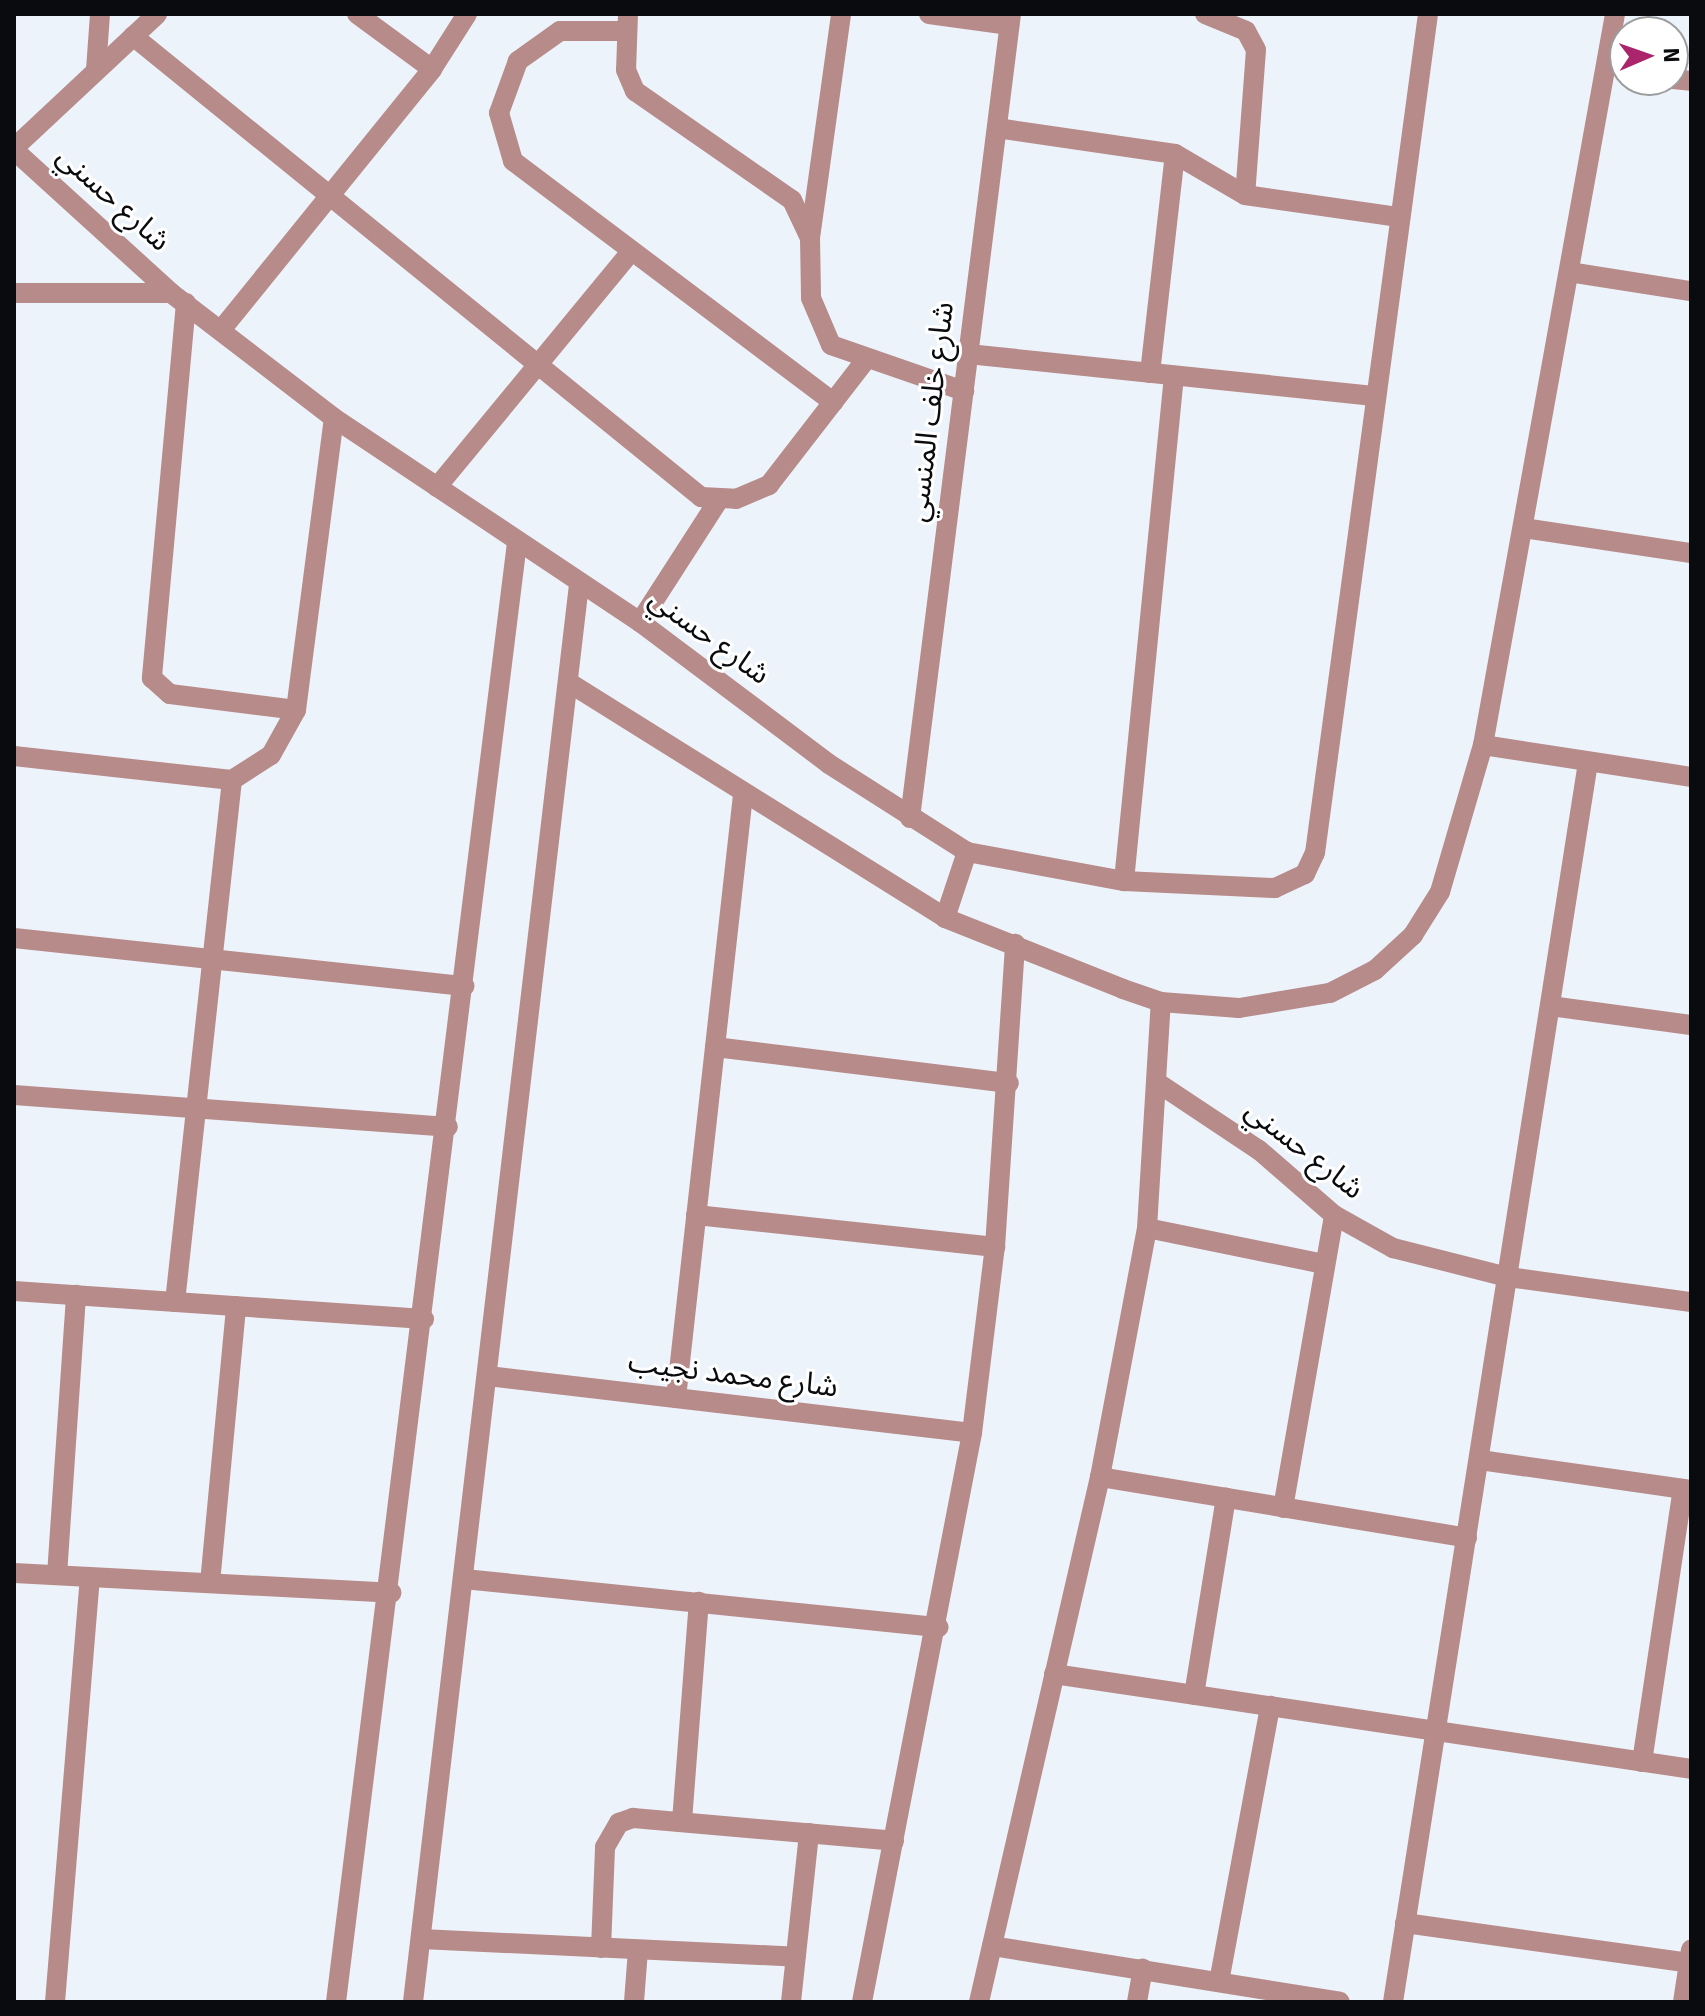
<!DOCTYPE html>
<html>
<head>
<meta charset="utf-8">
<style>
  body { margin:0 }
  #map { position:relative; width:1705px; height:2016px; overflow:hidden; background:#edf3fb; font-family:Signika,"Noto Sans Arabic",sans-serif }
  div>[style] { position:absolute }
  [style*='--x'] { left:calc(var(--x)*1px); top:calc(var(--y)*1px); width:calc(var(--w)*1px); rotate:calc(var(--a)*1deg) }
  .minor>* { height:20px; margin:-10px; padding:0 10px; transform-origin:10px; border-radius:10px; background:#b68b8a }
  span { translate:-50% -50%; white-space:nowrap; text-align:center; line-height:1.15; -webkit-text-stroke:6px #fff; paint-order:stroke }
  .street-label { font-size:30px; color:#0a0b0e }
  .frame { position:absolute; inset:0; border:16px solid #0a0b0e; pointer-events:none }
  .north { position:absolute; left:1609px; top:16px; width:80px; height:80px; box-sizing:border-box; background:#fff; border:2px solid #9d9d9f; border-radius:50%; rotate:88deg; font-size:22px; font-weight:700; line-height:32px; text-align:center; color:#0a0b0e }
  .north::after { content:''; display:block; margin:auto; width:28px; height:36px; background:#ab256c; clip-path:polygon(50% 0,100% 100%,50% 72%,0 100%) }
</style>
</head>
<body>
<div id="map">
  <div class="minor">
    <i style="--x:357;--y:14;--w:93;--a:36.3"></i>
    <i style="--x:628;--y:14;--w:56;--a:92"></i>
    <i style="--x:626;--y:70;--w:23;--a:67"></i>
    <i style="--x:635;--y:91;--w:191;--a:34.8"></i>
    <i style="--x:792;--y:200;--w:42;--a:64.7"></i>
    <i style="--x:810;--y:238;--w:60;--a:89"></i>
    <i style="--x:811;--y:298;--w:51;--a:66.9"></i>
    <i style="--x:831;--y:345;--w:141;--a:19.1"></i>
    <i style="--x:929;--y:14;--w:81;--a:7.8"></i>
    <i style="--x:1205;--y:14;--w:44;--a:22.5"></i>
    <i style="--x:1246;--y:31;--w:21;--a:62"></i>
    <i style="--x:1256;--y:50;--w:145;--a:94.3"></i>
    <i style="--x:626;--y:31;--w:66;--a:180"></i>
    <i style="--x:560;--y:31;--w:52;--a:144.5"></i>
    <i style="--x:518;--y:61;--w:55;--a:110.1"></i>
    <i style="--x:499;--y:113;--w:50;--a:73.7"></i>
    <i style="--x:513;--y:161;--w:401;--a:37"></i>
    <i style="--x:133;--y:36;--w:732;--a:39.06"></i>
    <i style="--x:701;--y:497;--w:35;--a:3"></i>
    <i style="--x:736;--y:499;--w:36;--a:-23"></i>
    <i style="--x:769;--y:485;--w:155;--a:-52.3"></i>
    <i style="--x:96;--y:70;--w:56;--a:-85.9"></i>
    <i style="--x:1673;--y:79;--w:18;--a:6"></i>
    <i style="--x:997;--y:128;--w:180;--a:8.3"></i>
    <i style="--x:1175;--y:154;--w:81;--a:30.4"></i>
    <i style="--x:1245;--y:195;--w:154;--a:8.2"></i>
    <i style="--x:14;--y:148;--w:196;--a:-43.1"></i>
    <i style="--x:14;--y:150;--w:212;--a:42.3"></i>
    <i style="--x:171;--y:293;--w:205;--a:37.5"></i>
    <i style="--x:334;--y:418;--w:368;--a:33.7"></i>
    <i style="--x:640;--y:622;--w:236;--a:36.9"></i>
    <i style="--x:829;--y:764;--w:164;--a:32.5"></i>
    <i style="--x:967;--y:852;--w:160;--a:10.5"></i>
    <i style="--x:1124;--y:881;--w:151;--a:2.7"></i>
    <i style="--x:1275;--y:888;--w:33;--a:-25"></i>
    <i style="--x:1305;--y:874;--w:23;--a:-65"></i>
    <i style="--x:1315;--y:853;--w:847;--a:-82.33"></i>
    <i style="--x:810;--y:238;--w:226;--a:-82.1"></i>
    <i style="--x:1569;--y:272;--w:123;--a:8.9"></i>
    <i style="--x:14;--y:293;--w:157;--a:0"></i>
    <i style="--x:186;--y:303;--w:377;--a:95.2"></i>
    <i style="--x:152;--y:678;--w:24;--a:42"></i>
    <i style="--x:170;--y:694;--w:127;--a:7.2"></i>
    <i style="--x:221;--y:330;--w:336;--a:-51"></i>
    <i style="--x:432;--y:69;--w:65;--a:-57.5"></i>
    <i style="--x:968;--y:354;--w:408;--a:5.9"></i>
    <i style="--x:1150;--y:373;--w:220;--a:-83.5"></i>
    <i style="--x:437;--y:487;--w:302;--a:-50.5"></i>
    <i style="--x:1523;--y:528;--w:170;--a:8.5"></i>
    <i style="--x:640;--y:622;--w:144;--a:-57.2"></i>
    <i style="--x:568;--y:682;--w:445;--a:32"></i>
    <i style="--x:945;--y:918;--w:192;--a:21.7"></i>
    <i style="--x:1123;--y:989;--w:40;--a:18.9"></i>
    <i style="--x:1161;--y:1002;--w:78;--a:4.4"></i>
    <i style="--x:1239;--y:1008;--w:92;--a:-9.4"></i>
    <i style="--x:1330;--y:993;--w:51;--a:-27.1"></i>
    <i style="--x:1375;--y:970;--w:52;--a:-42.6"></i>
    <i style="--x:1413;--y:935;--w:51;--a:-57.9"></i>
    <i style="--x:1440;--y:892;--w:153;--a:-73.7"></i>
    <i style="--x:1483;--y:745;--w:743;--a:-79.76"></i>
    <i style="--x:1483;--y:745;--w:210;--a:8.7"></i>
    <i style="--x:14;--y:756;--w:219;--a:6.3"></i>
    <i style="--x:910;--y:818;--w:810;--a:-82.84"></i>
    <i style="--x:1124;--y:881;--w:507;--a:-84.35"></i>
    <i style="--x:945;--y:918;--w:70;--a:-71.6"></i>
    <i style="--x:14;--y:938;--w:453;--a:6.1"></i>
    <i style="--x:1550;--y:1006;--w:142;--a:7.7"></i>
    <i style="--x:715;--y:1047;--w:296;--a:7"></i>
    <i style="--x:1161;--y:1085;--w:118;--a:33.6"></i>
    <i style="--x:1259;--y:1150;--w:99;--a:40.9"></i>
    <i style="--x:1334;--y:1215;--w:68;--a:29.2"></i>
    <i style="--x:1393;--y:1248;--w:119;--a:14.2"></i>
    <i style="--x:1508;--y:1277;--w:185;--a:7.8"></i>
    <i style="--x:14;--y:1095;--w:435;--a:4.2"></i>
    <i style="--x:696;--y:1215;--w:301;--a:6.1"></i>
    <i style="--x:1147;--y:1228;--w:181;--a:11.5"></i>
    <i style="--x:14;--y:1291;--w:411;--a:3.9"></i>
    <i style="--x:175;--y:1302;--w:525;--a:-83.77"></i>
    <i style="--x:232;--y:780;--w:46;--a:-32.7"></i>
    <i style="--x:271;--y:755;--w:51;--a:-60.9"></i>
    <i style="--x:296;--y:710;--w:294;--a:-82.6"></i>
    <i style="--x:488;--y:1376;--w:487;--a:6.7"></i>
    <i style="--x:676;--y:1398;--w:607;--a:-83.66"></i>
    <i style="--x:1480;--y:1460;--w:213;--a:8.1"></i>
    <i style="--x:1100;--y:1477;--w:372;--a:9.4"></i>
    <i style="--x:1283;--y:1508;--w:297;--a:-80.1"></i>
    <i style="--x:14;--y:1573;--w:378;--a:3"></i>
    <i style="--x:57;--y:1575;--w:281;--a:-86.1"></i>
    <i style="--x:464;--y:1579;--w:477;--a:5.8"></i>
    <i style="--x:210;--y:1583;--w:278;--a:-84.6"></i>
    <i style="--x:1054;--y:1674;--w:644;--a:8.48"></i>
    <i style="--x:1194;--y:1695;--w:200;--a:-80.8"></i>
    <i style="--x:1642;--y:1762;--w:276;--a:-81.5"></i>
    <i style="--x:682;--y:1821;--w:220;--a:-85.6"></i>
    <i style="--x:1405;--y:1923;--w:289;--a:8"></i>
    <i style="--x:421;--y:1939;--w:375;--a:2.7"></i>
    <i style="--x:992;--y:1946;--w:352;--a:9.1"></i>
    <i style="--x:601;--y:1948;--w:101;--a:-87.7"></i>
    <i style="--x:605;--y:1847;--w:28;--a:-60"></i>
    <i style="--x:619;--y:1823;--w:15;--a:-20"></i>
    <i style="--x:633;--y:1818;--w:262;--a:5"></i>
    <i style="--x:1219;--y:1982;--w:281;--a:-79.5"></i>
    <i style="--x:55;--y:2002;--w:426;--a:-85.3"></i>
    <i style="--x:336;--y:2002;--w:1471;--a:-82.93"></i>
    <i style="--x:413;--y:2002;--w:1428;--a:-83.32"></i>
    <i style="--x:634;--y:2002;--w:52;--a:-85.6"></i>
    <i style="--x:791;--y:2002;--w:170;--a:-83.9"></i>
    <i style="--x:862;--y:2002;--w:580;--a:-79.06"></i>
    <i style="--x:972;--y:1433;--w:187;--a:-83"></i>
    <i style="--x:995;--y:1247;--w:304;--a:-86.2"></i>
    <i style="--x:979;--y:2002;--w:539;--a:-77.02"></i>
    <i style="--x:1100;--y:1477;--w:253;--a:-79.3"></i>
    <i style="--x:1147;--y:1228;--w:226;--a:-86.5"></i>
    <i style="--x:1137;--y:2002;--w:34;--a:-80"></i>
    <i style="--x:1393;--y:2002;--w:1254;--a:-81.06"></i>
    <i style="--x:1683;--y:2002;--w:53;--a:-81.3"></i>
  </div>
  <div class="street-label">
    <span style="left:113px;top:199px;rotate:42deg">شارع حسني</span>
    <span style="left:931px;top:412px;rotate:-83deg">شارع خلف المنسي</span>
    <span style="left:709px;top:637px;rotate:36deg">شارع حسني</span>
    <span style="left:1304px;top:1150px;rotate:38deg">شارع حسني</span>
    <span style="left:733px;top:1375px;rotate:7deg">شارع محمد نجيب</span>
  </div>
  <div class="frame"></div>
  <div class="north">N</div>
</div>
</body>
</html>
